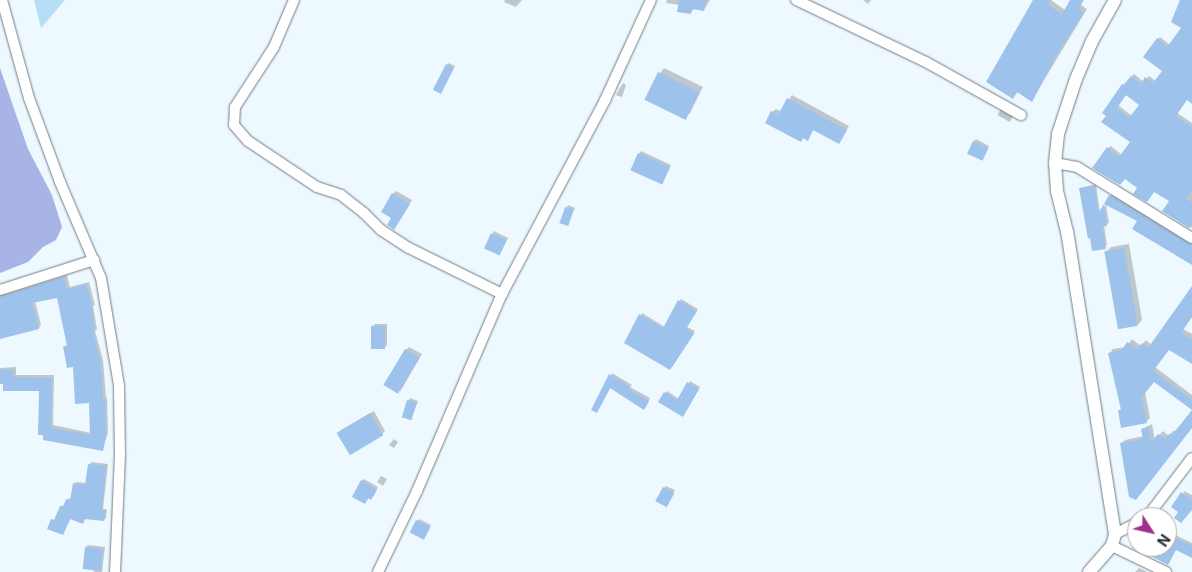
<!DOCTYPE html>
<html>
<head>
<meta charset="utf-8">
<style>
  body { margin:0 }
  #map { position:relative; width:1192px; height:572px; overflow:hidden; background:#eef9ff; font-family:Inter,sans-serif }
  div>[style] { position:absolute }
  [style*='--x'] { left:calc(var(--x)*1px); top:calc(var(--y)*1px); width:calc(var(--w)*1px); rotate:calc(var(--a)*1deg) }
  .green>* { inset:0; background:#b5def4 }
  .water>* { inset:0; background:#a7b4e5 }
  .shadow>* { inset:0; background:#0003; transform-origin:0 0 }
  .building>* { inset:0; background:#9dc2ec; transform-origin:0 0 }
  .roads { filter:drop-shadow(0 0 1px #707d83) drop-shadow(0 0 1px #707d83) }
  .minor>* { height:10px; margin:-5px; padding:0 5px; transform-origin:5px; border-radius:5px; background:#fff }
  .major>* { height:12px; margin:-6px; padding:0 6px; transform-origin:6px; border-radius:6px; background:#fff }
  span { translate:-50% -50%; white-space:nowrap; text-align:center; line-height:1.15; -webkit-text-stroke:4px #fff; paint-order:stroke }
  .north { position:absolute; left:1127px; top:507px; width:50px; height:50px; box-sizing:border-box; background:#fff; border:1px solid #a7a9ab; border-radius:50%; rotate:125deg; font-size:14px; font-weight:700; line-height:20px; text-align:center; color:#24292c }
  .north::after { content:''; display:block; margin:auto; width:18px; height:22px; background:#a0308d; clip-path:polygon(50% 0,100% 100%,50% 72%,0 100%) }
</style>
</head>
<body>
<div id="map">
  <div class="green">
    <i style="clip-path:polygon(34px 0,65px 0,41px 28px)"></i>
  </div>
  <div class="water">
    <i style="clip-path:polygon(0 68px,28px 149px,52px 195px,62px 227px,56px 240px,43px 247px,28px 262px,0 273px)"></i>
  </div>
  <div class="shadow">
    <i style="clip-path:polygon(505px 0,522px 0,516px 7px,504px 2px)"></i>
    <i style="clip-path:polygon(667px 0,710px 0,704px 10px,695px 8px,690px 13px,680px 5px,666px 3px)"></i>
    <i style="clip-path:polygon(863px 0,871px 0,868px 4px)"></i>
    <i style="clip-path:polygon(1035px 0,1051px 0,1065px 10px,1072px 0,1084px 0,1081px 5px,1087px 9px,1032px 100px,1018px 92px,1013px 97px,987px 81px)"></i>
    <i style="clip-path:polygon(evenodd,1180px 0,1192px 0,1192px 102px,1187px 99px,1177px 113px,1192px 123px,1192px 228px,1164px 211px,1171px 201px,1155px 191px,1147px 201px,1108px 148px,1111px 146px,1122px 155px,1132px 142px,1103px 122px,1123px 85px,1134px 74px,1144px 82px,1149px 76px,1156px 81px,1163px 71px,1158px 39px,1160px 37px,1170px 45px,1182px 28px,1180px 0,1126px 95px,1140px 104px,1132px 116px,1118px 105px,1126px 95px)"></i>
    <i style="clip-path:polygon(449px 63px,455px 66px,441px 93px,447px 65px)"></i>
    <i style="clip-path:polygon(664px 68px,703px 87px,690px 113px,685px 118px,660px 73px)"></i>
    <i style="clip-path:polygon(623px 83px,626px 85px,622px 97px,616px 95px)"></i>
    <i style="clip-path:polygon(792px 95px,849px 126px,842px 139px,839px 143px,814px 129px,807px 139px,804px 137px,801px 140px,772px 112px,776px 109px,781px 111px)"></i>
    <i style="left:1001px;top:109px;width:14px;height:7px;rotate:30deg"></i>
    <i style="clip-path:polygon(976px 139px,989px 146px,982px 159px,974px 141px)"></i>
    <i style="clip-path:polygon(641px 151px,671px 165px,661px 184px,639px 154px)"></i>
    <i style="clip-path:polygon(1096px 184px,1100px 213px,1106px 204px,1109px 223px,1104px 225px,1107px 245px,1105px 247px,1080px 188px)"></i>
    <i style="clip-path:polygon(396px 191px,412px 200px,394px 229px,393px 194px)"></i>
    <i style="clip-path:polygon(1114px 192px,1192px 240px,1192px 263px,1110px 196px)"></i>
    <i style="clip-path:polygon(568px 205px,575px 208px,568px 223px,559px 223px)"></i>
    <i style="clip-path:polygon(494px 231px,508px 238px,501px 252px,485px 248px)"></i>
    <i style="clip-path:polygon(1129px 244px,1142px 320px,1138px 325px,1106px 252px,1111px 247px)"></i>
    <i style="clip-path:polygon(67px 275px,70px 287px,89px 282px,95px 305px,93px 306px,97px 329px,95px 331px,103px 360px,106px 397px,107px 397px,108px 433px,102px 450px,45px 439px,40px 390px,0 383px,0 368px,16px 367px,16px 375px,54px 375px,53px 425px,91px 433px,90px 401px,65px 347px,68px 344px,57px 296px,35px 301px,41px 325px,39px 328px,0 338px,0 292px,6px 294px)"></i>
    <i style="clip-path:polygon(1192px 288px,1192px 317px,1183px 329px,1192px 334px,1192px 362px,1169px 349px,1155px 367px,1192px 395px,1192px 409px,1154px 381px,1145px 392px,1150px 418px,1146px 422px,1119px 411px,1122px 408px,1110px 353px,1113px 349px,1126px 347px,1132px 339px,1141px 346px,1146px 340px,1152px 345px)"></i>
    <i style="clip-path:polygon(681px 299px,698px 309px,687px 327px,695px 331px,672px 367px,625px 342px,642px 313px,665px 327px)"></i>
    <i style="clip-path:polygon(375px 324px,387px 324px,387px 345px,385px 347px,373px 326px)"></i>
    <i style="clip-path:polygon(409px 347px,422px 354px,400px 392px,406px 350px)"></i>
    <i style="clip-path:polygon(612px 373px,632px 385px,630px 387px,650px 398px,646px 407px,611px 387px,597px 412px)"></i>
    <i style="clip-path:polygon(690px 381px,700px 387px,683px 416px,665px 393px,667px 391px,679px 399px)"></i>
    <i style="clip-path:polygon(410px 398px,418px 401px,411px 419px,408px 401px)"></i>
    <i style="clip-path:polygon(374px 411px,385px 431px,382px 434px,341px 430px)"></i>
    <i style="clip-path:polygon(1192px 411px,1192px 427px,1139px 495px,1121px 444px,1125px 440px,1144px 436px,1142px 429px,1152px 424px,1155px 440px,1163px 431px,1169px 436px,1174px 430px,1176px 432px)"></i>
    <i style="clip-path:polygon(394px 439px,398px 442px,394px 448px,389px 445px)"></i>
    <i style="clip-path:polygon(91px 462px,108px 464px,103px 509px,107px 509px,106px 518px,104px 520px,86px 518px,83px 522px,71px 518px,63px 534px,52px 520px,56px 519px,61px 506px,65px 505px,67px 499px,72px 498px,74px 484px,76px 482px,86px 483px)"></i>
    <i style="clip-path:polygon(381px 476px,387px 479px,383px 486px,377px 482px)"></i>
    <i style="clip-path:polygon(364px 479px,378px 487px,373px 497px,369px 497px,367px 501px,362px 481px)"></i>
    <i style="clip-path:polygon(666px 486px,675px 490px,666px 505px,664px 488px)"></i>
    <i style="clip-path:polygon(1184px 491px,1192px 495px,1192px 507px,1180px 512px)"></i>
    <i style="clip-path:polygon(419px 519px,431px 525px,425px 536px,417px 521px)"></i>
    <i style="clip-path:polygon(1167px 531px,1192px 543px,1192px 556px,1176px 549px,1168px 563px,1145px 547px,1167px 547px)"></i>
    <i style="clip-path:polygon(88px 545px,105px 547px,102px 572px,94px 572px,86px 547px)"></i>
    <i style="clip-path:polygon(1139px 568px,1147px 572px,1135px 572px)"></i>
  </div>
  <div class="building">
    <i style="clip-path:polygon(679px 0,706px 0,704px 11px,692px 9px,691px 14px,677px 12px)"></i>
    <i style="clip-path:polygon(1033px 0,1051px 0,1048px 5px,1062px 14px,1070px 0,1083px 0,1078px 9px,1084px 13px,1059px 51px,1032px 102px,1017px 92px,1013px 99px,986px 82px)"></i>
    <i style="clip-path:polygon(evenodd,1180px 0,1192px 0,1192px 104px,1187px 100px,1176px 116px,1192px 127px,1192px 192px,1185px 198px,1192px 202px,1192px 224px,1189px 228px,1162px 211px,1169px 201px,1154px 192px,1147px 202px,1133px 194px,1137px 188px,1125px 179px,1120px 185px,1092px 168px,1107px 147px,1119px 157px,1130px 142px,1101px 122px,1106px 116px,1102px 113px,1122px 84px,1124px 85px,1131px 76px,1141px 84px,1145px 77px,1153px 83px,1162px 71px,1143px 57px,1157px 38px,1167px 47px,1181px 28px,1171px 22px,1180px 0,1126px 95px,1139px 105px,1129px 118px,1117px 108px,1126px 95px)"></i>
    <i style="left:446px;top:64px;width:9px;height:29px;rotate:27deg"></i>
    <i style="left:658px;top:72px;width:46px;height:31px;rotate:26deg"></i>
    <i style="clip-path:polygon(787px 98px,847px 130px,839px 144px,813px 130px,808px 141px,803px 138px,801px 142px,765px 123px,771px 111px,778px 115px)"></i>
    <i style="left:973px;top:141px;width:17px;height:14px;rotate:25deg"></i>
    <i style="left:638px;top:153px;width:35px;height:19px;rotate:24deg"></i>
    <i style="clip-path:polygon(1095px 186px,1098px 213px,1104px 204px,1107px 226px,1102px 227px,1106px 249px,1092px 251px,1090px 238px,1088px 239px,1079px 188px)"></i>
    <i style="clip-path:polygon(392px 193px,410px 204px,394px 230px,387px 225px,391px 218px,381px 212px)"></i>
    <i style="clip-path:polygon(1109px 195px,1192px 245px,1192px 265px,1132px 229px,1137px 221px,1104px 204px)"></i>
    <i style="left:565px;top:207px;width:9px;height:17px;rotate:18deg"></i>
    <i style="left:491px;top:233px;width:17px;height:17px;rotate:24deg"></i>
    <i style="left:1124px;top:248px;width:79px;height:20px;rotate:80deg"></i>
    <i style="clip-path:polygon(64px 277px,67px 289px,86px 284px,91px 300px,95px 333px,93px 333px,101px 363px,103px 399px,105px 399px,106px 437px,103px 451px,43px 440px,43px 435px,38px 435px,39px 391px,3px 391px,3px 384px,0 384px,0 370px,13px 369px,13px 377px,52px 378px,51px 428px,90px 435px,89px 403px,75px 404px,73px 367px,67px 368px,63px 346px,67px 346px,57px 298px,32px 303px,39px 329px,0 339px,0 297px)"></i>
    <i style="clip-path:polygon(1192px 286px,1192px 317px,1181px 333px,1192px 340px,1192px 364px,1169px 350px,1153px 371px,1192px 400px,1192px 428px,1136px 500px,1129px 497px,1120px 443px,1143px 439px,1141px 429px,1148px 427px,1151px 442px,1158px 434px,1165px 439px,1170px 433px,1172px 435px,1192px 410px,1154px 382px,1142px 397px,1147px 423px,1121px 428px,1118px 410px,1121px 410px,1108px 353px,1122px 350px,1127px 342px,1137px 349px,1142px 343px,1148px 348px)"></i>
    <i style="clip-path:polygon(678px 300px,697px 311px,686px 329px,694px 334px,670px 370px,624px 343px,639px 314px,663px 328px)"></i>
    <i style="left:371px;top:326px;width:14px;height:23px"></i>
    <i style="left:405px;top:349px;width:17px;height:42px;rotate:31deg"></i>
    <i style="clip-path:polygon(609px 374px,630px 387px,629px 390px,649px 401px,644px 410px,610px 388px,597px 413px,591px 410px)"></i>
    <i style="clip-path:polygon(687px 382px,699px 389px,683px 417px,658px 402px,664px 392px,677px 400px)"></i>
    <i style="left:407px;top:400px;width:10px;height:18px;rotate:17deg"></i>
    <i style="left:370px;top:413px;width:26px;height:39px;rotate:59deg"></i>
    <i style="clip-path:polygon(88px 464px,106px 466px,102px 511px,106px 511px,104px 521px,85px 519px,83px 524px,70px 519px,63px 535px,47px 529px,51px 519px,54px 520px,60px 506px,63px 507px,66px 499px,70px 500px,73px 483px,85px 485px)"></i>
    <i style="clip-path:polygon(361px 480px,377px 490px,371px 500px,368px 498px,365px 504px,352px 497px)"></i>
    <i style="left:663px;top:487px;width:13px;height:16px;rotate:29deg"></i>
    <i style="clip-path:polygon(1181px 492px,1192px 500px,1192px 510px,1181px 523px,1174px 518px,1178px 512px,1171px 507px)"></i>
    <i style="left:416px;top:520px;width:16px;height:14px;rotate:27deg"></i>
    <i style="clip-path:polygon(1167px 534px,1192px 546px,1192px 558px,1176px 550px,1168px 565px,1134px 547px,1155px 547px,1167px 553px)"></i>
    <i style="left:85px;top:547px;width:18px;height:22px;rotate:6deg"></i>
  </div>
  <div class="roads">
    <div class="minor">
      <i style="--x:2;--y:0;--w:102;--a:74.6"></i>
      <i style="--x:29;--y:98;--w:90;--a:69.7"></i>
      <i style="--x:60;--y:182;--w:104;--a:66.9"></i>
      <i style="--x:101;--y:278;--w:109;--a:80.5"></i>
      <i style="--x:119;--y:386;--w:68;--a:89.2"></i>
      <i style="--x:120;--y:454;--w:118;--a:92.4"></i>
      <i style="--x:294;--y:0;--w:51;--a:113.1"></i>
      <i style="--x:274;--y:47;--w:72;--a:123"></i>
      <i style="--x:235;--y:107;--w:18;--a:93"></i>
      <i style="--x:234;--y:125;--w:21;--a:49"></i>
      <i style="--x:248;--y:141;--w:83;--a:33.7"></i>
      <i style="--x:317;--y:187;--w:25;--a:18"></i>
      <i style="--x:341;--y:195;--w:29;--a:38"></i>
      <i style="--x:364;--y:213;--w:24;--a:45"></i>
      <i style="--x:381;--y:230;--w:33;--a:33"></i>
      <i style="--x:409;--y:248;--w:104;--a:26.3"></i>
      <i style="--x:796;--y:0;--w:144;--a:25.5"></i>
      <i style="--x:926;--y:62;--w:109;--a:29.2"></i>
      <i style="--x:1055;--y:163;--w:22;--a:10"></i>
      <i style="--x:1077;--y:167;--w:135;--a:31.7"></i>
      <i style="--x:0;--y:290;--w:99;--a:-17.7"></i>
      <i style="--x:1147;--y:517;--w:74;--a:-52.7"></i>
      <i style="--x:1115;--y:534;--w:25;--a:-27"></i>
      <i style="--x:1112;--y:546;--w:60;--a:25.7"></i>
      <i style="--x:378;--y:572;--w:90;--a:-64.3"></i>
      <i style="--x:417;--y:491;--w:215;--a:-66.7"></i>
      <i style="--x:502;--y:294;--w:220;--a:-62"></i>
      <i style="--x:605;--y:100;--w:110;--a:-65.3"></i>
    </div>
    <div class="major">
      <i style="--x:1089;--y:572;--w:35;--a:-49"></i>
      <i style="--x:1112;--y:546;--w:12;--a:-76"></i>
      <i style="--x:1115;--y:534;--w:306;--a:-99"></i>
      <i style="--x:1067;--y:232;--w:42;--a:-103.7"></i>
      <i style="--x:1057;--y:191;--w:28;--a:-94"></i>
      <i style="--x:1055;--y:163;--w:29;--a:-84"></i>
      <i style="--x:1058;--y:134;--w:58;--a:-71.9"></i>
      <i style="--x:1076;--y:79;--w:39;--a:-67"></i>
      <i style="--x:1091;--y:43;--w:49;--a:-60.8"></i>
    </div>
  </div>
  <div class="north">N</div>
</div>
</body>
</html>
